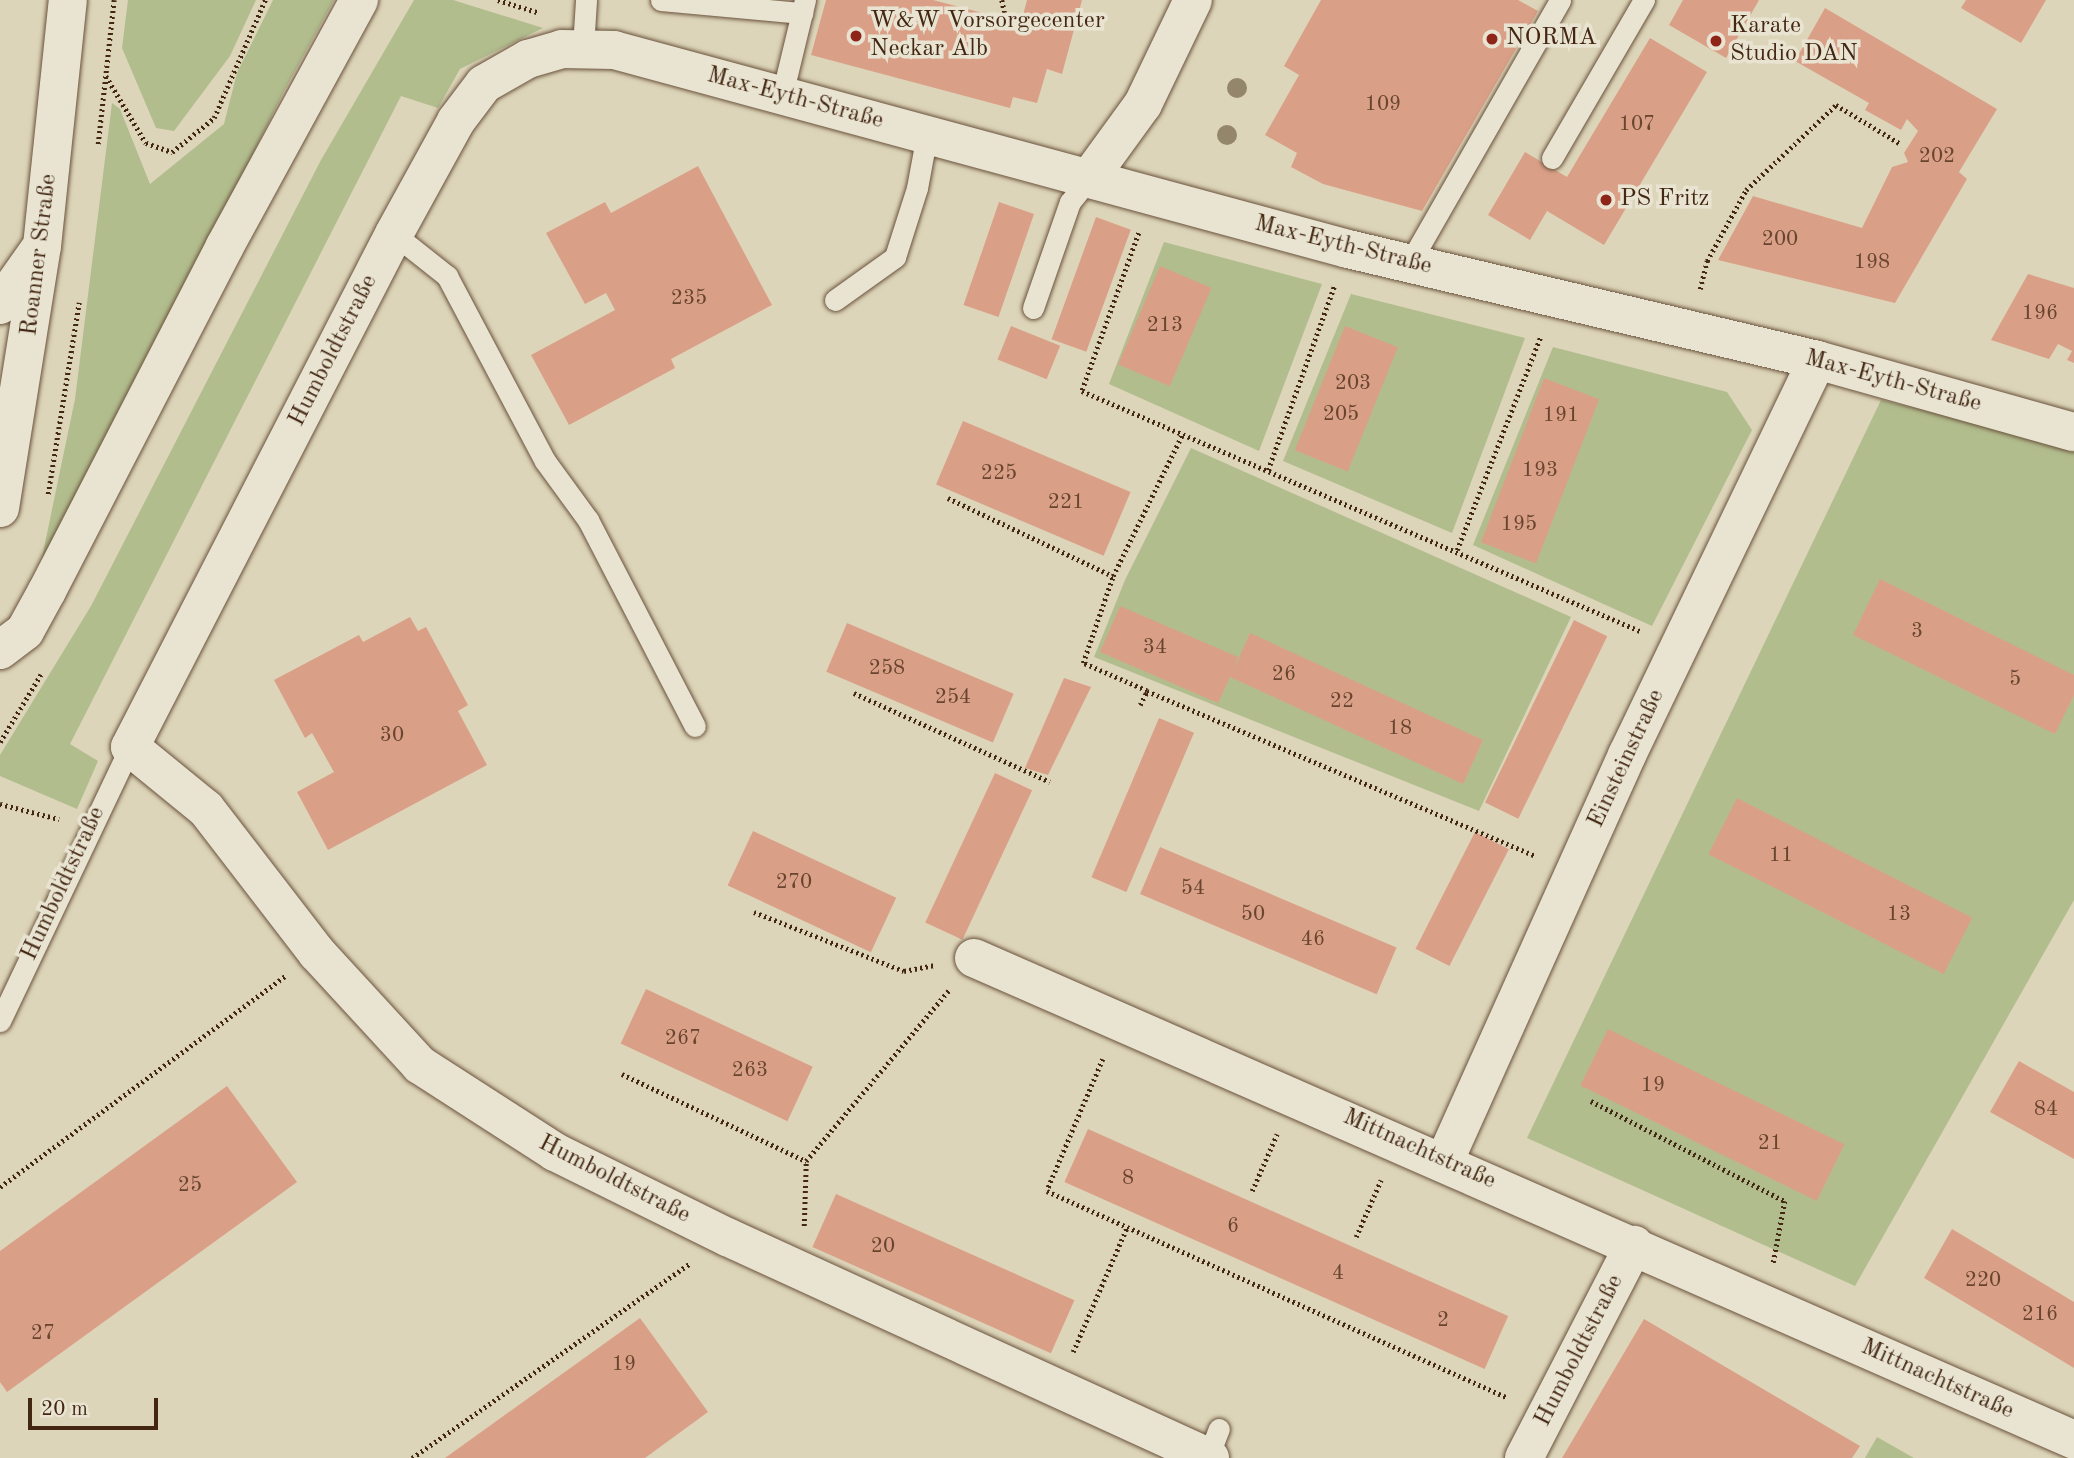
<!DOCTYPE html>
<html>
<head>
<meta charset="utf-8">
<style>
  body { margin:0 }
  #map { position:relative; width:2074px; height:1458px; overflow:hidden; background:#ddd5b9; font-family:"Old Standard TT",serif }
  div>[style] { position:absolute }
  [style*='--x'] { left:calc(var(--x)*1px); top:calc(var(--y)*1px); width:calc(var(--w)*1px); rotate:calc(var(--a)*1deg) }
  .green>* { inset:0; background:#b2bd8e }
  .building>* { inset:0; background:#daa087; transform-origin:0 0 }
  .path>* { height:4.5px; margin-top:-2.25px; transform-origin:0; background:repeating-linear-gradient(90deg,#432712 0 2px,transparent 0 5.5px) }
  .roads { filter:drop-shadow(0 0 2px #6a523c) drop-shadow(0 0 2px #6a523c) }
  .lane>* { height:21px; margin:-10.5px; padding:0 10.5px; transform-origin:10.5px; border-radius:10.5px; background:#e9e4d2 }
  .street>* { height:38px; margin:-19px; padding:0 19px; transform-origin:19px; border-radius:19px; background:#e9e4d2 }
  .secondary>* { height:38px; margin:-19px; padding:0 19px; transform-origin:19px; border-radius:19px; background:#e9e4d2 }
  .trees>* { width:20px; height:20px; margin:-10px; border-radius:50%; background:#94866b }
  .dots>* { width:19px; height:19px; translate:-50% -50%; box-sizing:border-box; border:4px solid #e9e4d2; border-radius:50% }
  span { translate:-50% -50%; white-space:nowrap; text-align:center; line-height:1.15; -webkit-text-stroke:7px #e9e4d2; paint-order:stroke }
  .number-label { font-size:21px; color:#69452f }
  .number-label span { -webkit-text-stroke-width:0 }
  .poi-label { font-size:24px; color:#432712 }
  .left { translate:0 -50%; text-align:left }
  .street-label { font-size:24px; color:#432712 }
  .scale { position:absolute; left:28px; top:1398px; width:130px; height:32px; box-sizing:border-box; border:4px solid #432712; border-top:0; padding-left:9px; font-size:21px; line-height:24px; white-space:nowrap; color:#432712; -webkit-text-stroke:5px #e9e4d2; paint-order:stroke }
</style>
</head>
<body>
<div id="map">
  <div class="green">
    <i style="clip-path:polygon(128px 0,256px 0,230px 56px,174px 131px,156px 128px,122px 48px)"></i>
    <i style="clip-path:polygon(273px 0,334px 0,283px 93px,45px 575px,39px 572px,75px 399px,112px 103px,120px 109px,150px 184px,224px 124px,237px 73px)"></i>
    <i style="clip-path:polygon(414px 0,453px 0,543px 28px,460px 69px,438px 108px,401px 96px,70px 744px,98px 761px,77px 809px,0 776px,0 755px,91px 606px,321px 160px)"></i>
    <i style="clip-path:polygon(1164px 242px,1322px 284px,1259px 451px,1109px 384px)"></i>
    <i style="clip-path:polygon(1351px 294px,1525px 338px,1452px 533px,1283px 461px)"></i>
    <i style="clip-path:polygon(1553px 347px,1727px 392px,1752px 430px,1652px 626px,1473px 545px)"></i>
    <i style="clip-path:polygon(1881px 400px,2074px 446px,2074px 900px,1855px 1286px,1527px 1138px)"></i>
    <i style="clip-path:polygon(1191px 448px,1571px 617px,1479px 811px,1094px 657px,1125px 580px)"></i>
    <i style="clip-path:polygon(1877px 1437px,1914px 1458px,1865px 1458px)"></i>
  </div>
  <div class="building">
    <i style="clip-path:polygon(826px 0,933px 0,1021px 23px,1027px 0,1082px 0,1062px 74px,1047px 69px,1037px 103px,1013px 97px,1010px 108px,811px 55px)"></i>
    <i style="clip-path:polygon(1321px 0,1518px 0,1538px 11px,1422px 211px,1323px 184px,1291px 167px,1297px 153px,1265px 135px,1299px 75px,1284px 66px)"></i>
    <i style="clip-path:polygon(1683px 0,1759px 0,1726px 58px,1669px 25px)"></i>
    <i style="clip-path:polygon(1966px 0,2046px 0,2021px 43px,1961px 8px)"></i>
    <i style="clip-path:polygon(1825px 8px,1997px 109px,1959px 172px,1967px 179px,1895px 303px,1718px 260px,1753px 196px,1862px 228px,1892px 167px,1908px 162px,1904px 153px,1918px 131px,1907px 119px,1901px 130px,1865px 110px,1869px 103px,1795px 61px)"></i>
    <i style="clip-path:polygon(1650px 38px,1707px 72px,1604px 245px,1547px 211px,1530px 240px,1488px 215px,1525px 152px,1567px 177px)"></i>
    <i style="clip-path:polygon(698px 166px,772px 305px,671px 359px,675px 368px,569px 425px,531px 355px,615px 310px,606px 293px,585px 304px,546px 233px,605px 202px,611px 213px)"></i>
    <i style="left:999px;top:202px;width:37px;height:109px;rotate:19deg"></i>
    <i style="left:1096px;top:217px;width:37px;height:130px;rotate:20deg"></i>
    <i style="left:1160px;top:266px;width:56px;height:107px;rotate:23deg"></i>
    <i style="clip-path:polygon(2028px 274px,2074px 288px,2074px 363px,2067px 360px,2072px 351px,2058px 344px,2049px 359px,1991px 340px)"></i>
    <i style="left:1011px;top:326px;width:53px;height:36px;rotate:22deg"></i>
    <i style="left:1345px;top:326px;width:57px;height:134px;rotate:22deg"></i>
    <i style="left:1544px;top:378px;width:59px;height:176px;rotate:21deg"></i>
    <i style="left:963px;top:421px;width:182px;height:69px;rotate:23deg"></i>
    <i style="clip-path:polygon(1880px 579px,2074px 675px,2074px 695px,2055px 734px,1853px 635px)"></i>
    <i style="clip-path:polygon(1120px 606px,1238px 657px,1234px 669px,1250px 633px,1483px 740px,1463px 784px,1230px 677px,1218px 703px,1100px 652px)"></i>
    <i style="clip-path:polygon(410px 617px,418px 631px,426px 627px,468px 705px,458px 711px,487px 765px,328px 850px,297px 792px,334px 772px,312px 733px,305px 738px,274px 680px,359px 635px,363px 642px)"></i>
    <i style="left:1574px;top:620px;width:37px;height:203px;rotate:26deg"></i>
    <i style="left:847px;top:623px;width:181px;height:53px;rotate:23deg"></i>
    <i style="clip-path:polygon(1064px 678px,1091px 687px,1048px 775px,1025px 768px)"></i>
    <i style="left:1159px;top:718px;width:38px;height:173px;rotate:23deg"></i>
    <i style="left:995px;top:773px;width:41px;height:165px;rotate:25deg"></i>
    <i style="left:1737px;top:798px;width:264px;height:63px;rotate:27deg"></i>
    <i style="left:753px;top:831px;width:158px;height:60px;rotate:25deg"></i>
    <i style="left:1475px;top:832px;width:38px;height:131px;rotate:27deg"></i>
    <i style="left:1160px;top:847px;width:257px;height:51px;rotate:23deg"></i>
    <i style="left:646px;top:989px;width:184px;height:60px;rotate:25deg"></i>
    <i style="left:1608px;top:1029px;width:263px;height:63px;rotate:26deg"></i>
    <i style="clip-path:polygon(2019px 1061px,2074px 1092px,2074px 1159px,1990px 1112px)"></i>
    <i style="clip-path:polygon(227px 1086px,297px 1182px,7px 1392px,0 1382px,0 1251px)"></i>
    <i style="left:1088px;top:1129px;width:460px;height:58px;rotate:24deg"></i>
    <i style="left:836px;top:1194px;width:261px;height:58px;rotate:24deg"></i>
    <i style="clip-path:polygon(1952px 1229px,2074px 1302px,2074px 1368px,1924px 1278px)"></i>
    <i style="clip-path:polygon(640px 1318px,708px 1412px,645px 1458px,445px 1458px)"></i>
    <i style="clip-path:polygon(1644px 1319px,1860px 1446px,1852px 1458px,1562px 1458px)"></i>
  </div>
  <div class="path">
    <i style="--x:498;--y:0;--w:41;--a:17.1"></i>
    <i style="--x:1002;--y:0;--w:19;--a:78"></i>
    <i style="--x:106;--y:76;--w:78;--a:59.2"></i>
    <i style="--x:146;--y:143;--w:28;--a:19"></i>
    <i style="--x:172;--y:152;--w:54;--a:-39"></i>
    <i style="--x:214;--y:118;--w:129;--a:-66.6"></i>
    <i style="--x:98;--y:144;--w:145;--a:-83.7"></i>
    <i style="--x:1139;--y:233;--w:168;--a:109.8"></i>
    <i style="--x:1082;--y:391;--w:610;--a:23.28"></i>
    <i style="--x:1700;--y:289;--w:29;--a:-76"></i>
    <i style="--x:1707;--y:261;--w:81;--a:-61.2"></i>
    <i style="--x:1746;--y:190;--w:124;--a:-43.4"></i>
    <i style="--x:1836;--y:105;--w:74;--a:31.1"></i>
    <i style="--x:1268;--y:470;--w:195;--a:-70.2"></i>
    <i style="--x:48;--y:494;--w:194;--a:-80.8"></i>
    <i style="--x:948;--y:498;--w:183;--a:25.3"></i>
    <i style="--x:1457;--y:550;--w:230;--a:-68.6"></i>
    <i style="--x:1147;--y:691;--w:423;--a:23"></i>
    <i style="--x:854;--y:693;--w:215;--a:24.4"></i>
    <i style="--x:1140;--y:705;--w:16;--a:-63"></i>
    <i style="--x:1147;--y:691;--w:70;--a:-156.4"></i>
    <i style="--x:1083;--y:663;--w:92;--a:-71"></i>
    <i style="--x:1113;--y:576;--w:157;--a:-63.9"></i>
    <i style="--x:0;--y:742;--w:79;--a:-58.9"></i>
    <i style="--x:0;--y:804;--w:61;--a:14.3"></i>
    <i style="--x:754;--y:912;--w:161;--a:21.5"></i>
    <i style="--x:904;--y:971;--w:32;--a:-11"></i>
    <i style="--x:1103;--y:1059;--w:143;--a:113"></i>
    <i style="--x:1047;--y:1191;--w:505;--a:24.18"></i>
    <i style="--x:622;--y:1074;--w:204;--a:25.3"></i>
    <i style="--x:1591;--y:1101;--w:218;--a:27.3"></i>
    <i style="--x:1785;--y:1201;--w:65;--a:100.6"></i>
    <i style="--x:0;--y:1187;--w:355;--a:-36.5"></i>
    <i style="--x:1252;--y:1191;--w:62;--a:-66.3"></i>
    <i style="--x:804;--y:1226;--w:65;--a:-88.2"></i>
    <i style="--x:806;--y:1161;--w:224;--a:-50.1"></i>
    <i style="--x:1356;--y:1237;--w:62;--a:-66.3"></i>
    <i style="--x:1073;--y:1352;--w:136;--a:-66.6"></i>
    <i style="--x:412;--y:1458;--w:338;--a:-35"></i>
  </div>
  <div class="roads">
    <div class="lane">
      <i style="--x:661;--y:0;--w:142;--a:5.3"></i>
      <i style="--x:583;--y:47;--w:47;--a:-86.3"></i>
      <i style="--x:782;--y:95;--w:98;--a:-76.4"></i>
      <i style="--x:1552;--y:158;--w:183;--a:-59.8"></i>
      <i style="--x:394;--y:234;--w:68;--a:38.4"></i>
      <i style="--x:447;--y:276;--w:209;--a:62.1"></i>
      <i style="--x:545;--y:461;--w:73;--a:53.9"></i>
      <i style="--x:588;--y:520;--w:232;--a:62.6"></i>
      <i style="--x:1409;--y:264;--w:304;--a:-60.2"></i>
      <i style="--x:835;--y:300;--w:74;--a:-35.6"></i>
      <i style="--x:895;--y:257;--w:72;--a:-72.3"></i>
      <i style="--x:917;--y:188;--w:55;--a:-79.5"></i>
      <i style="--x:1033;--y:308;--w:112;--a:-70.8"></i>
      <i style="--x:1070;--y:202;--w:32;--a:-51"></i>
      <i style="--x:0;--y:1021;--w:303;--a:-64.6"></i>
      <i style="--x:1208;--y:1457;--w:30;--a:-69"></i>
    </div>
    <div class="street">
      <i style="--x:1090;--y:177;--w:90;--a:-54"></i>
      <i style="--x:1143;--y:104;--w:115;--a:-64.3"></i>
      <i style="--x:974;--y:958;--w:1201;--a:23.66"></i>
      <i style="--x:1445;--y:1160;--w:444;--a:-65.8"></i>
      <i style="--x:1627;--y:755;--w:438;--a:-64.3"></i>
      <i style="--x:1210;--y:1458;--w:531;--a:-155.41"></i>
      <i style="--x:727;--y:1237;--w:192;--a:-153.7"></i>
      <i style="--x:555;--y:1152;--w:161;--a:-147.2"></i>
      <i style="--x:420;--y:1065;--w:152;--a:-132.6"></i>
      <i style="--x:317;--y:953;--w:182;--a:-127.6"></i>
      <i style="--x:206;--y:809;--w:98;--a:-140.8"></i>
      <i style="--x:130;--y:747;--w:577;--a:-62.77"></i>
      <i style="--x:394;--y:234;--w:129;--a:-61.2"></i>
      <i style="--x:456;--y:121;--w:46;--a:-52.9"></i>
      <i style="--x:484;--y:84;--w:51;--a:-29.6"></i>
      <i style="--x:528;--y:59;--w:35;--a:-16"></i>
      <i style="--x:562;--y:49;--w:52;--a:1.1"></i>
      <i style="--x:614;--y:50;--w:760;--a:15.17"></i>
      <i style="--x:1348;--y:249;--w:482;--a:13.3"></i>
      <i style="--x:1817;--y:360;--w:267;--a:15.7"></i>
      <i style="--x:1524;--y:1458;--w:240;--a:-62.7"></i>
    </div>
    <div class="secondary">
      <i style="--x:0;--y:305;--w:67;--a:-54.7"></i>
      <i style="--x:0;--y:508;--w:265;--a:-80.9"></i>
      <i style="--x:42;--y:246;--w:247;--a:-84"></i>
      <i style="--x:0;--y:650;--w:31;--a:-37"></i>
      <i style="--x:25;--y:631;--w:46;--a:-61.2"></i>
      <i style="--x:47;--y:591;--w:388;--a:-62.7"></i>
      <i style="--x:225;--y:246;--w:280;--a:-61.4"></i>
    </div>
  </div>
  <div class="trees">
    <i style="left:1237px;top:88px"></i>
    <i style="left:1227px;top:135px"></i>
  </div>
  <div class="dots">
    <i style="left:856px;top:36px;background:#8f2418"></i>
    <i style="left:1492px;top:39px;background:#8f2418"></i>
    <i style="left:1716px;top:41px;background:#8f2418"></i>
    <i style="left:1606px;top:200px;background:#8f2418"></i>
  </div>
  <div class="number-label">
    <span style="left:1383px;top:105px">109</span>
    <span style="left:1637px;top:125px">107</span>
    <span style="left:1937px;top:157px">202</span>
    <span style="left:1780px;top:240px">200</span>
    <span style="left:1872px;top:263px">198</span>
    <span style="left:689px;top:299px">235</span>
    <span style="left:2040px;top:314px">196</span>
    <span style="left:1165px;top:326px">213</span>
    <span style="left:1353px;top:384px">203</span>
    <span style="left:1341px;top:415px">205</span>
    <span style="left:1561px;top:416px">191</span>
    <span style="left:1540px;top:471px">193</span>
    <span style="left:999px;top:474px">225</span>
    <span style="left:1066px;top:503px">221</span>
    <span style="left:1519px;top:525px">195</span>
    <span style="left:1917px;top:632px">3</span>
    <span style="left:1155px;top:648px">34</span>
    <span style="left:887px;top:669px">258</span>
    <span style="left:1284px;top:675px">26</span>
    <span style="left:2015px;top:680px">5</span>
    <span style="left:953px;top:698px">254</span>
    <span style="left:1342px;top:702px">22</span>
    <span style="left:1400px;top:729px">18</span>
    <span style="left:392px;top:736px">30</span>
    <span style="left:1781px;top:856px">11</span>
    <span style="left:794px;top:883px">270</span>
    <span style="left:1193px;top:889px">54</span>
    <span style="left:1253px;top:915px">50</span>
    <span style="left:1899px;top:915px">13</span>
    <span style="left:1313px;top:940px">46</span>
    <span style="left:683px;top:1039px">267</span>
    <span style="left:750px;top:1071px">263</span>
    <span style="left:1653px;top:1086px">19</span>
    <span style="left:2046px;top:1110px">84</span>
    <span style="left:1770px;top:1144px">21</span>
    <span style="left:1128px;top:1179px">8</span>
    <span style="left:190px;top:1186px">25</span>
    <span style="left:1233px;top:1227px">6</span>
    <span style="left:883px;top:1247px">20</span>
    <span style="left:1338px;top:1274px">4</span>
    <span style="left:1983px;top:1281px">220</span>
    <span style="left:2040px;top:1315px">216</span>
    <span style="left:1443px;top:1321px">2</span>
    <span style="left:43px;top:1334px">27</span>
    <span style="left:624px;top:1365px">19</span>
  </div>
  <div class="poi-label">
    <span class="left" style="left:870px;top:36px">W&amp;W Vorsorgecenter<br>Neckar Alb</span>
    <span class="left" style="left:1730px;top:41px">Karate<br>Studio DAN</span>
    <span class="left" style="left:1506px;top:39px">NORMA</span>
    <span class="left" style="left:1620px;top:200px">PS Fritz</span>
  </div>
  <div class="street-label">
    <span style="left:795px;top:99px;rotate:15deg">Max-Eyth-Straße</span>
    <span style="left:1343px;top:246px;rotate:14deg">Max-Eyth-Straße</span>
    <span style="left:40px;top:255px;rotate:-83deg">Roanner Straße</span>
    <span style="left:334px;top:351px;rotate:-63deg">Humboldtstraße</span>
    <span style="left:1893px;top:382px;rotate:15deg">Max-Eyth-Straße</span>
    <span style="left:1627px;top:759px;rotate:-65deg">Einsteinstraße</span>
    <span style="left:64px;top:884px;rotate:-65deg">Humboldtstraße</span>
    <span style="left:1419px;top:1150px;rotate:24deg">Mittnachtstraße</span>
    <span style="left:614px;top:1180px;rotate:27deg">Humboldtstraße</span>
    <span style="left:1580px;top:1351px;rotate:-63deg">Humboldtstraße</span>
    <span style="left:1937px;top:1380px;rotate:24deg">Mittnachtstraße</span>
  </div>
  <div class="scale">20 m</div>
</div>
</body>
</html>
